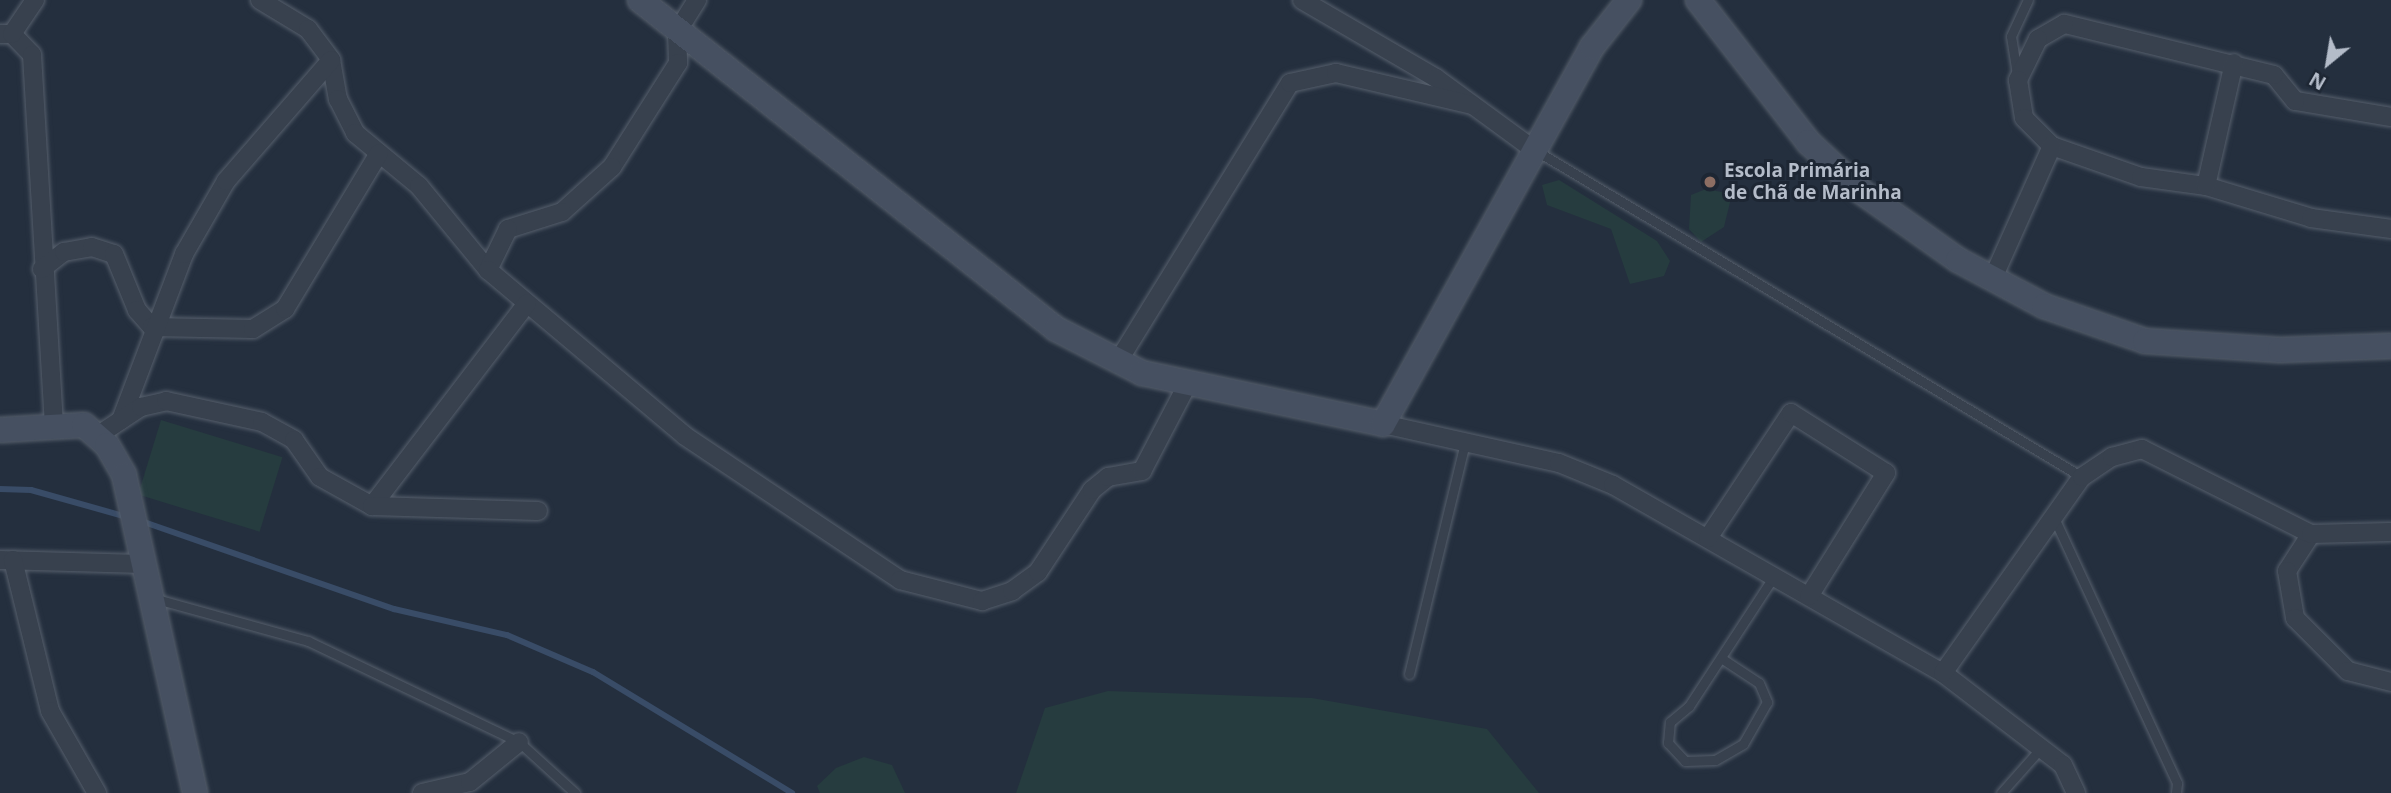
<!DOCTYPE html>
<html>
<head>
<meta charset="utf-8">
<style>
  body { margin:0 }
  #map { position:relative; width:2391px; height:793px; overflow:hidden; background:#242f3e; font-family:"Open Sans",sans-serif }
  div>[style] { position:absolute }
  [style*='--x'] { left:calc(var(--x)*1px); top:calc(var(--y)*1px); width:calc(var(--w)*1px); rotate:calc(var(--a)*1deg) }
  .green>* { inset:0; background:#263c3f; transform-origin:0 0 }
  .stream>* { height:6px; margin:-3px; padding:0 3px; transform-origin:3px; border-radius:3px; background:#394c67 }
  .roads { filter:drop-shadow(0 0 2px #565f6c) drop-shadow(0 0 2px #565f6c) }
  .lane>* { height:9px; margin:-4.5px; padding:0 4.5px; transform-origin:4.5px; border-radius:4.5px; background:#38414e }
  .street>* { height:18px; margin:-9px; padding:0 9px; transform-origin:9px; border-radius:9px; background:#38414e }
  .secondary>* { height:24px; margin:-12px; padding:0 12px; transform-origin:12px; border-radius:12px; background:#465061 }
  .dots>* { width:19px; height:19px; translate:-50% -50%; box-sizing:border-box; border:4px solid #1d2633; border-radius:50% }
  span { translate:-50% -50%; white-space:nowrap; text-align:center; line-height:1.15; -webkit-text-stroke:6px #1d2633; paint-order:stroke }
  .poi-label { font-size:19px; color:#b4bcc9; font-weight:700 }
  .left { translate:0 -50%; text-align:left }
  .north { position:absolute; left:2293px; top:28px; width:70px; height:70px; -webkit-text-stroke:5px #1d2633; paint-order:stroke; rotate:210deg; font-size:19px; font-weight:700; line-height:28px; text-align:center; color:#b4bcc9 }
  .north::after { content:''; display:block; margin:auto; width:24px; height:32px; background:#b4bcc9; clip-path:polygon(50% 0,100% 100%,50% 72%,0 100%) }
</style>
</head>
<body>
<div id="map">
  <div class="green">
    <i style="clip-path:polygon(1559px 180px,1657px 241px,1670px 261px,1664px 276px,1630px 284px,1611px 229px,1547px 205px,1542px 185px)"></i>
    <i style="clip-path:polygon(1706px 189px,1732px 194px,1724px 227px,1701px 242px,1689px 229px,1691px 195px)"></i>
    <i style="left:161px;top:420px;width:127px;height:78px;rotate:17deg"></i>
    <i style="clip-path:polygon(1108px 691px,1312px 698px,1487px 729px,1539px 793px,1016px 793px,1045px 708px)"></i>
    <i style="clip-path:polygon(864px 757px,892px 765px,905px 793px,820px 793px,817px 786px,836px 768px)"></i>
  </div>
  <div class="stream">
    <i style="--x:0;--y:489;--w:31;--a:2"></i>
    <i style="--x:31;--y:490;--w:100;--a:15.7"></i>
    <i style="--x:141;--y:521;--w:268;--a:19.2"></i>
    <i style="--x:394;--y:609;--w:116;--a:13"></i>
    <i style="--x:507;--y:635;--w:94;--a:23.3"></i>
    <i style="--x:593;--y:672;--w:233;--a:31.3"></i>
  </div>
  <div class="roads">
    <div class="lane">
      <i style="--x:2017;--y:74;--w:38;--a:-99"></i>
      <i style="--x:2011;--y:36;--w:40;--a:-65"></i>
      <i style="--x:1535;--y:150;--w:637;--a:30.87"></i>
      <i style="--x:2055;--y:520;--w:290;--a:65.1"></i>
      <i style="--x:2177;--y:783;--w:10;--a:96"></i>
      <i style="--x:153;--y:598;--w:161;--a:15.5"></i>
      <i style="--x:308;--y:641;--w:234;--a:25.6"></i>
      <i style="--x:519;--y:742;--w:76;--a:42.3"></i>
      <i style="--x:1721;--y:658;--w:45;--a:33.3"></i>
      <i style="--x:1759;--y:683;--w:21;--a:67"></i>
      <i style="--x:1767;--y:702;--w:48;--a:119.7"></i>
      <i style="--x:1743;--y:744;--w:32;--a:150"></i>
      <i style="--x:1715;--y:760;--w:30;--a:178"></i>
      <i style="--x:1685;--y:761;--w:25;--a:-133"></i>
      <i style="--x:1668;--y:743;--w:21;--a:-85"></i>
      <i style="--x:1670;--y:722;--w:25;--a:-40"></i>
      <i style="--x:1689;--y:706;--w:155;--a:-56.8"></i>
      <i style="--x:1409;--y:674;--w:239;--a:-76.4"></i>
      <i style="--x:2001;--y:793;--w:60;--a:-48.4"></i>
    </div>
    <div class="street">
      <i style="--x:260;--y:0;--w:56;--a:31.1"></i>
      <i style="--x:308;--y:29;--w:39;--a:53"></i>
      <i style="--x:331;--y:60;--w:40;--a:80"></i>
      <i style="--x:338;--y:99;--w:38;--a:63"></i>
      <i style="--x:355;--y:133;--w:83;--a:39.6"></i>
      <i style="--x:419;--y:186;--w:109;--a:50.6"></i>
      <i style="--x:697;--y:0;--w:38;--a:122"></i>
      <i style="--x:677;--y:32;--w:31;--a:88"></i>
      <i style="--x:678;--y:63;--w:123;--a:122.4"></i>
      <i style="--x:612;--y:167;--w:67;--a:138"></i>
      <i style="--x:562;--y:212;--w:57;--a:162.5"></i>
      <i style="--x:508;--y:229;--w:46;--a:116"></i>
      <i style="--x:488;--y:270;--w:258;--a:40.1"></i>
      <i style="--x:685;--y:436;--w:259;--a:33.8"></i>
      <i style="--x:900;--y:580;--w:85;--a:14.4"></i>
      <i style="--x:982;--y:601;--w:32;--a:-18"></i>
      <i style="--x:1012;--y:591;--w:32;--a:-36"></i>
      <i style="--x:1038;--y:572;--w:98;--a:-56.6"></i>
      <i style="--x:1092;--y:490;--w:21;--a:-39"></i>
      <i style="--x:1108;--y:477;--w:35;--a:-10"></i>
      <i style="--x:1142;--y:471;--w:97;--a:-62.4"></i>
      <i style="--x:1302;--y:0;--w:155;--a:30.2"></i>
      <i style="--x:1436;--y:78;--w:120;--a:36.2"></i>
      <i style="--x:0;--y:34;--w:12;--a:0"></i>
      <i style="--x:12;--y:34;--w:29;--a:46"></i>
      <i style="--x:32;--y:55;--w:370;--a:86.6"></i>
      <i style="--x:12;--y:34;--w:41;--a:-55.9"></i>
      <i style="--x:2391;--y:117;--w:97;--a:-170.5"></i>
      <i style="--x:2295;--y:101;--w:33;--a:-129"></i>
      <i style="--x:2274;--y:75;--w:216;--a:-166.3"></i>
      <i style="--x:2064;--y:24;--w:30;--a:150"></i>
      <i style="--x:2038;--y:39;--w:46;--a:116"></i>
      <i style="--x:2018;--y:80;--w:38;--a:81"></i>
      <i style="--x:2024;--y:118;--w:40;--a:45"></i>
      <i style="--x:2052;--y:146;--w:94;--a:19.2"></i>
      <i style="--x:2141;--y:177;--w:66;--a:7.9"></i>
      <i style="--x:2206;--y:186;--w:110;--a:16.9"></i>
      <i style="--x:2311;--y:218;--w:81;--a:7.8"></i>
      <i style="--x:2206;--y:186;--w:126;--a:-77.2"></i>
      <i style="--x:42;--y:269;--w:28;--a:-38"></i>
      <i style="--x:64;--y:252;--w:28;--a:-10"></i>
      <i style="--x:92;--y:247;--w:23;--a:18"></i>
      <i style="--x:114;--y:254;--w:61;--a:67.7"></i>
      <i style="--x:137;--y:310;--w:23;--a:49"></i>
      <i style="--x:152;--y:327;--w:101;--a:1.1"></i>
      <i style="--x:253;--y:329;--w:38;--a:-32"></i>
      <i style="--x:285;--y:309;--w:182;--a:-58.9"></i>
      <i style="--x:1992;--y:280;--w:147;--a:-65.9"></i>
      <i style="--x:1117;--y:363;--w:329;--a:-58.3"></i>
      <i style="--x:1290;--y:83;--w:47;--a:-12.3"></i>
      <i style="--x:1336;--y:73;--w:140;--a:13.2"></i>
      <i style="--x:121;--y:420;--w:178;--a:-69.2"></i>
      <i style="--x:184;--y:254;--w:84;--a:-60.1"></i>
      <i style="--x:226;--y:181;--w:160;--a:-49"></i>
      <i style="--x:1383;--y:424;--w:180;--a:12.5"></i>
      <i style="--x:1559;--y:463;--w:58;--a:22.2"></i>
      <i style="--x:1613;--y:485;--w:380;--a:29.7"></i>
      <i style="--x:1943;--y:673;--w:151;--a:37.5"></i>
      <i style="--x:2063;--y:765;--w:31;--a:65"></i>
      <i style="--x:97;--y:436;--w:53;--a:-33.4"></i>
      <i style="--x:141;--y:407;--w:26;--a:-13"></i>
      <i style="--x:166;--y:401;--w:98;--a:12.3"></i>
      <i style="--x:262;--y:422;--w:37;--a:29"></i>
      <i style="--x:294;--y:440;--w:45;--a:54.9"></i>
      <i style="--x:320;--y:477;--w:60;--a:29.1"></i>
      <i style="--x:372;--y:506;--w:255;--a:-52.6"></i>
      <i style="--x:372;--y:506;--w:166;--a:1.7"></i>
      <i style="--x:2311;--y:534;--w:44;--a:123"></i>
      <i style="--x:2287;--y:571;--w:48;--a:80.3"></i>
      <i style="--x:2295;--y:618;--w:75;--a:45"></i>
      <i style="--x:2348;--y:671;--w:44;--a:14.3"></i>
      <i style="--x:1708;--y:538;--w:150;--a:-56.4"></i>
      <i style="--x:1791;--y:413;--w:112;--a:32.3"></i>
      <i style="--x:1886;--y:473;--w:145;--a:122"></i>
      <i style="--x:0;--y:560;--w:142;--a:1.6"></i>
      <i style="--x:13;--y:560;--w:155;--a:76.2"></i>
      <i style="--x:50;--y:711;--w:95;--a:60.2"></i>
      <i style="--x:1943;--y:673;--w:240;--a:-54.7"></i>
      <i style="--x:2082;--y:477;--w:36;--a:-34"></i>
      <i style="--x:2112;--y:457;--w:31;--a:-15"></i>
      <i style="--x:2142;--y:449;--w:189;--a:26.7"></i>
      <i style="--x:2311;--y:534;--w:80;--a:-1.4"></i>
      <i style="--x:422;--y:793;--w:49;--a:-12.9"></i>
      <i style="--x:470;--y:782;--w:63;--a:-39.2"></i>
    </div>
    <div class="secondary">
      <i style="--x:640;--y:0;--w:530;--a:38.34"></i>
      <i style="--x:1056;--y:329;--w:97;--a:27.1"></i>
      <i style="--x:1142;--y:373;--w:246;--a:11.9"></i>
      <i style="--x:1383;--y:424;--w:431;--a:-61"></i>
      <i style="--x:1592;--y:47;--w:60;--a:-51.8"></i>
      <i style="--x:1698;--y:0;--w:180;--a:52.2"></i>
      <i style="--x:1808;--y:142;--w:74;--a:42.8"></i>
      <i style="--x:1862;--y:192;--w:118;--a:35.3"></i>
      <i style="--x:1958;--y:260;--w:98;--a:28.1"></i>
      <i style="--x:2044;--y:306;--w:107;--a:19.1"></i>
      <i style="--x:2145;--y:341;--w:135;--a:3.8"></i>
      <i style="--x:2280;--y:350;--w:111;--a:-2.1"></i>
      <i style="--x:0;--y:430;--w:84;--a:-3.4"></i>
      <i style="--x:84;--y:425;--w:30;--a:41"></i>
      <i style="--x:107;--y:445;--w:34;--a:60"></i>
      <i style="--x:124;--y:475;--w:326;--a:77.4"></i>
    </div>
  </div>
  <div class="dots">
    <i style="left:1710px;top:182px;background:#8d6e63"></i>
  </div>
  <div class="poi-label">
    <span class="left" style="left:1724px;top:182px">Escola Primária<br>de Chã de Marinha</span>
  </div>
  <div class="north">N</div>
</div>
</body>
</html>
